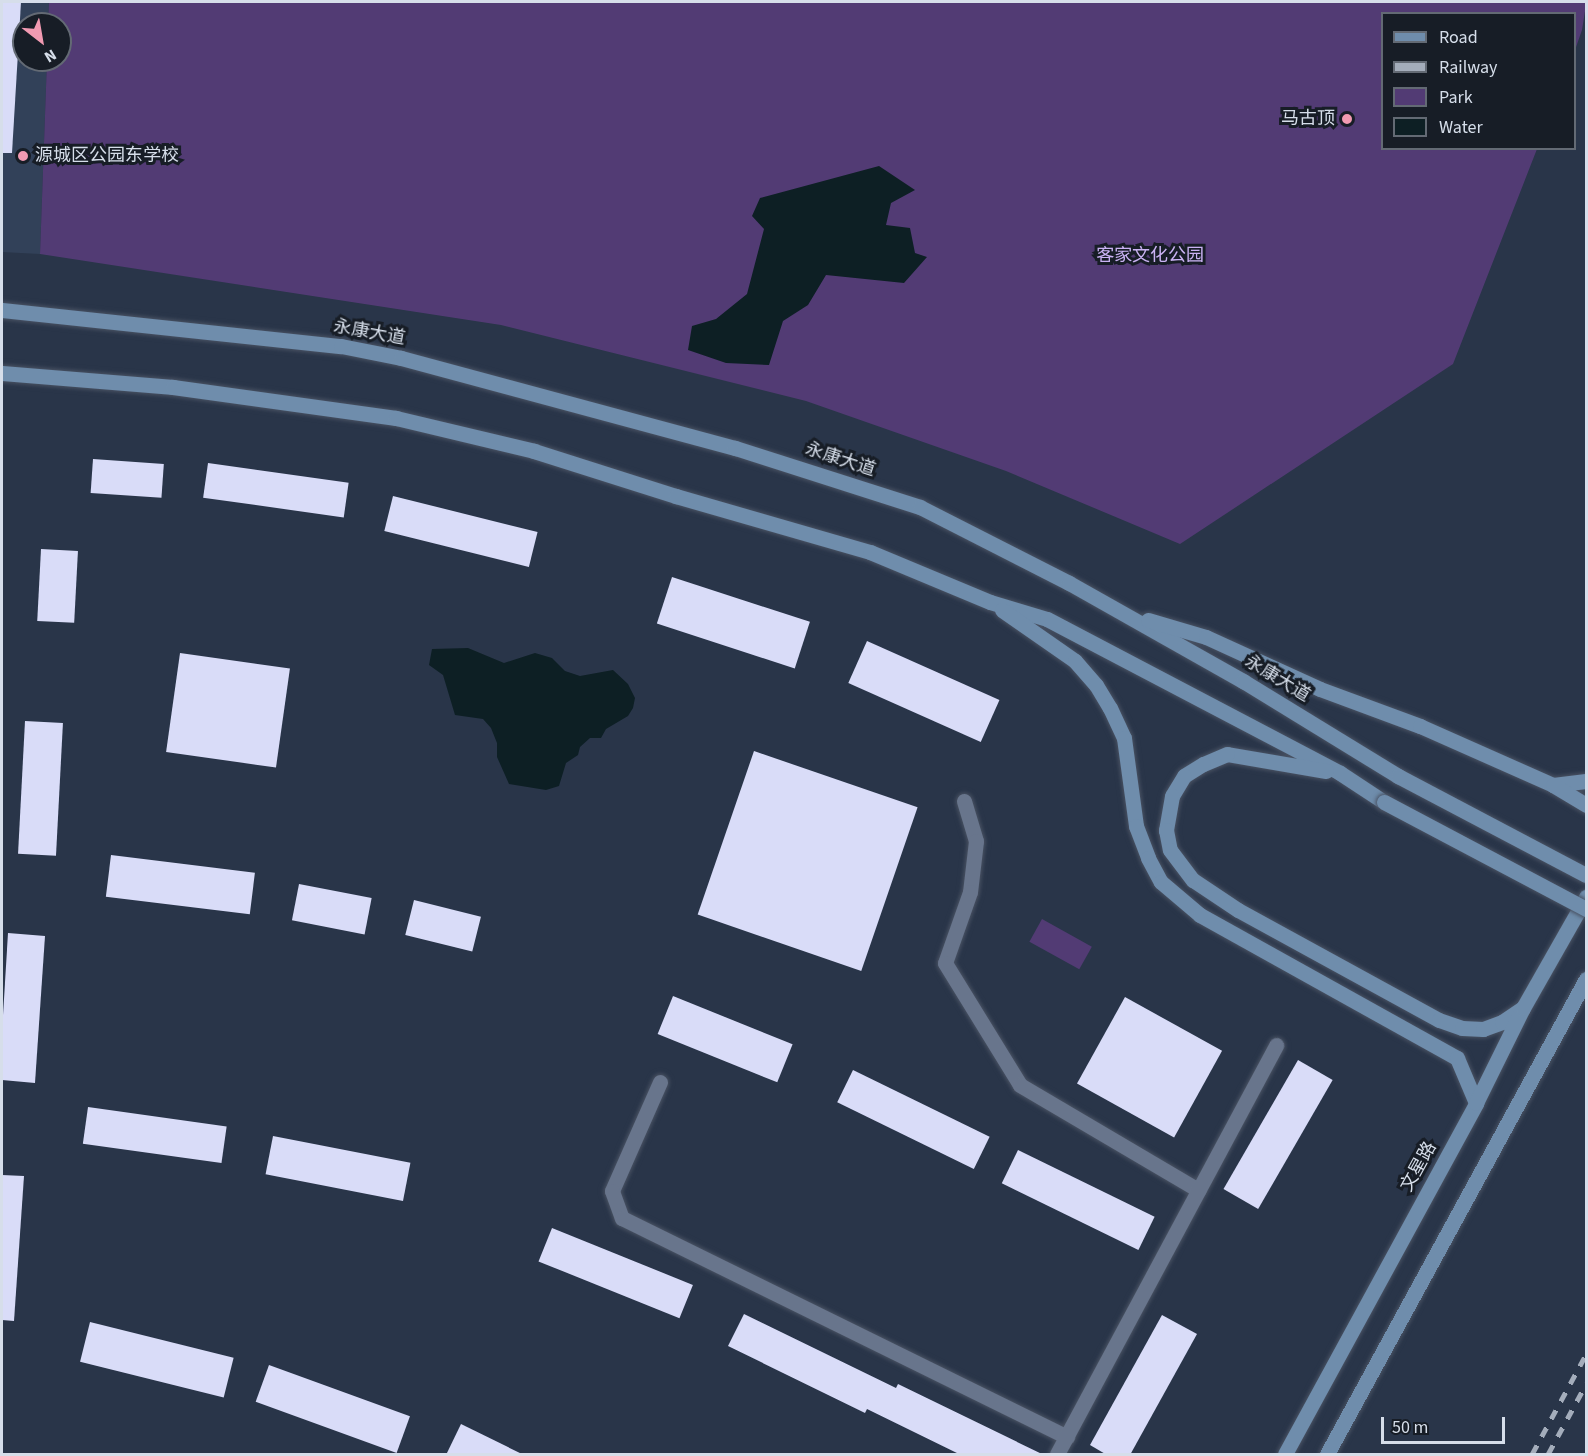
<!DOCTYPE html>
<html>
<head>
<meta charset="utf-8">
<style>
  body { margin:0 }
  #map { position:relative; width:1588px; height:1456px; overflow:hidden; background:#293549; font-family:"Source Sans 3","Noto Sans SC",sans-serif }
  div>[style] { position:absolute }
  [style*='--x'] { left:calc(var(--x)*1px); top:calc(var(--y)*1px); width:calc(var(--w)*1px); rotate:calc(var(--a)*1deg) }
  .built>* { inset:0; background:#324159 }
  .green>* { inset:0; background:#523b74; transform-origin:0 0 }
  .water>* { inset:0; background:#0d1f24 }
  .building>* { inset:0; background:#d9dcf8; transform-origin:0 0 }
  .roads { filter:drop-shadow(0 0 2px #495263) drop-shadow(0 0 2px #495263) }
  .street>* { height:15px; margin:-7.5px; padding:0 7.5px; transform-origin:7.5px; border-radius:7.5px; background:#68758c }
  .secondary>* { height:15px; margin:-7.5px; padding:0 7.5px; transform-origin:7.5px; border-radius:7.5px; background:#6f8dac }
  .rail>* { height:4.5px; margin-top:-2.25px; transform-origin:0; background:repeating-linear-gradient(90deg,#a4adbb 0 10px,transparent 0 20px) }
  .bridges { filter:drop-shadow(0 0 2px #495263) drop-shadow(0 0 2px #495263) }
  .secondary-bridge>* { height:15px; margin:-7.5px; padding:0 7.5px; transform-origin:7.5px; border-radius:7.5px; background:#6f8dac }
  .dots>* { width:16px; height:16px; translate:-50% -50%; box-sizing:border-box; border:3px solid #171d26; border-radius:50% }
  span { translate:-50% -50%; white-space:nowrap; text-align:center; line-height:1.15; -webkit-text-stroke:6px #171d26; paint-order:stroke }
  .poi-label { font-size:18px; color:#d6deea }
  .right { translate:-100% -50%; text-align:right }
  .left { translate:0 -50%; text-align:left }
  .park-label { font-size:18px; color:#cab2f3 }
  .street-label { font-size:18px; color:#d6deea }
  .frame { position:absolute; inset:0; border:3px solid #d6deea; pointer-events:none }
  .legend { position:absolute; left:1381px; top:12px; width:195px; height:138px; box-sizing:border-box; background:#171d26; border:2px solid #636a74; margin:0; padding:8px 10px; list-style:none; font-size:18px; color:#d6deea }
  .legend li { display:flex; align-items:center; gap:12px; height:30px }
  .legend b { width:30px; border:2px solid #636a74 }
  .north { position:absolute; left:12px; top:12px; width:60px; height:60px; box-sizing:border-box; background:#171d26; border:2px solid #636a74; border-radius:50%; rotate:149deg; font-size:16px; font-weight:700; line-height:24px; text-align:center; color:#d6deea }
  .north::after { content:''; display:block; margin:auto; width:21px; height:27px; background:#f19ab2; clip-path:polygon(50% 0,100% 100%,50% 72%,0 100%) }
  .scale { position:absolute; left:1381px; top:1417px; width:124px; height:27px; box-sizing:border-box; border:3px solid #d6deea; border-top:0; padding-left:8px; font-size:18px; line-height:21px; white-space:nowrap; color:#d6deea; -webkit-text-stroke:4px #171d26; paint-order:stroke }
</style>
</head>
<body>
<div id="map">
  <div class="built">
    <i style="clip-path:polygon(2px 2px,49px 2px,48px 24px,24px 24px,24px 60px,47px 60px,40px 254px,2px 252px)"></i>
  </div>
  <div class="green">
    <i style="clip-path:polygon(49px 2px,1586px 2px,1586px 5px,1582px 30px,1575px 50px,1574px 14px,1382px 14px,1382px 148px,1537px 149px,1453px 364px,1180px 544px,1006px 471px,806px 401px,501px 325px,40px 254px,47px 60px,60px 60px,60px 24px,48px 24px)"></i>
    <i style="left:1042px;top:919px;width:57px;height:26px;rotate:29deg"></i>
  </div>
  <div class="water">
    <i style="clip-path:polygon(879px 166px,915px 190px,891px 203px,886px 225px,910px 228px,915px 253px,927px 257px,904px 283px,826px 275px,808px 305px,783px 321px,769px 365px,726px 363px,688px 350px,692px 326px,716px 319px,747px 294px,764px 229px,752px 216px,760px 198px)"></i>
    <i style="clip-path:polygon(468px 648px,504px 663px,535px 653px,552px 658px,565px 671px,580px 676px,613px 670px,628px 684px,635px 698px,633px 708px,628px 716px,606px 729px,601px 738px,590px 738px,580px 747px,578px 755px,566px 763px,559px 786px,546px 790px,509px 784px,497px 757px,497px 743px,491px 728px,483px 719px,455px 715px,443px 675px,429px 665px,432px 649px)"></i>
  </div>
  <div class="building">
    <i style="clip-path:polygon(2px 2px,21px 2px,12px 153px,2px 153px)"></i>
    <i style="left:93px;top:459px;width:71px;height:34px;rotate:4deg"></i>
    <i style="left:208px;top:463px;width:142px;height:35px;rotate:8deg"></i>
    <i style="left:393px;top:496px;width:149px;height:36px;rotate:14deg"></i>
    <i style="left:41px;top:549px;width:37px;height:72px;rotate:3deg"></i>
    <i style="left:672px;top:577px;width:145px;height:49px;rotate:18deg"></i>
    <i style="left:867px;top:641px;width:145px;height:46px;rotate:24deg"></i>
    <i style="left:180px;top:653px;width:111px;height:100px;rotate:8deg"></i>
    <i style="left:25px;top:721px;width:38px;height:133px;rotate:3deg"></i>
    <i style="left:754px;top:751px;width:173px;height:173px;rotate:19deg"></i>
    <i style="left:111px;top:855px;width:145px;height:42px;rotate:7deg"></i>
    <i style="left:299px;top:884px;width:74px;height:37px;rotate:11deg"></i>
    <i style="left:414px;top:900px;width:69px;height:36px;rotate:14deg"></i>
    <i style="clip-path:polygon(8px 933px,45px 936px,35px 1083px,2px 1080px,2px 1032px)"></i>
    <i style="left:673px;top:996px;width:129px;height:41px;rotate:22deg"></i>
    <i style="left:1125px;top:997px;width:111px;height:99px;rotate:29deg"></i>
    <i style="left:1298px;top:1060px;width:40px;height:149px;rotate:30deg"></i>
    <i style="left:853px;top:1070px;width:152px;height:36px;rotate:26deg"></i>
    <i style="left:88px;top:1107px;width:140px;height:37px;rotate:8deg"></i>
    <i style="left:273px;top:1136px;width:140px;height:39px;rotate:11deg"></i>
    <i style="left:1018px;top:1150px;width:152px;height:37px;rotate:26deg"></i>
    <i style="clip-path:polygon(2px 1175px,24px 1176px,14px 1321px,2px 1320px)"></i>
    <i style="left:552px;top:1228px;width:152px;height:36px;rotate:22deg"></i>
    <i style="clip-path:polygon(744px 1314px,896px 1388px,898px 1384px,1044px 1455px,961px 1455px,867px 1409px,865px 1413px,728px 1346px)"></i>
    <i style="clip-path:polygon(1162px 1315px,1197px 1334px,1130px 1455px,1107px 1455px,1090px 1445px)"></i>
    <i style="left:90px;top:1322px;width:148px;height:41px;rotate:14deg"></i>
    <i style="left:269px;top:1365px;width:150px;height:39px;rotate:20deg"></i>
    <i style="clip-path:polygon(461px 1424px,524px 1455px,446px 1455px)"></i>
  </div>
  <div class="roads">
    <div class="street">
      <i style="--x:964;--y:801;--w:42;--a:73.3"></i>
      <i style="--x:976;--y:841;--w:51;--a:96.7"></i>
      <i style="--x:970;--y:892;--w:75;--a:109.4"></i>
      <i style="--x:945;--y:963;--w:143;--a:58.4"></i>
      <i style="--x:1020;--y:1085;--w:207;--a:30.5"></i>
      <i style="--x:660;--y:1082;--w:119;--a:113.8"></i>
      <i style="--x:612;--y:1191;--w:29;--a:70"></i>
      <i style="--x:622;--y:1218;--w:496;--a:26.2"></i>
      <i style="--x:1057;--y:1454;--w:464;--a:-61.8"></i>
    </div>
    <div class="secondary">
      <i style="--x:2;--y:310;--w:341;--a:6.1"></i>
      <i style="--x:341;--y:346;--w:61;--a:11.3"></i>
      <i style="--x:401;--y:358;--w:346;--a:15.1"></i>
      <i style="--x:735;--y:448;--w:194;--a:17.7"></i>
      <i style="--x:920;--y:507;--w:167;--a:27"></i>
      <i style="--x:1069;--y:583;--w:200;--a:29.4"></i>
      <i style="--x:1243;--y:681;--w:182;--a:31.5"></i>
      <i style="--x:1398;--y:776;--w:212;--a:27.8"></i>
      <i style="--x:2;--y:373;--w:172;--a:4.7"></i>
      <i style="--x:173;--y:387;--w:225;--a:7.9"></i>
      <i style="--x:396;--y:418;--w:142;--a:13.4"></i>
      <i style="--x:534;--y:451;--w:149;--a:17.6"></i>
      <i style="--x:676;--y:496;--w:202;--a:16.1"></i>
      <i style="--x:870;--y:552;--w:130;--a:22.6"></i>
      <i style="--x:990;--y:602;--w:59;--a:16.6"></i>
      <i style="--x:1047;--y:619;--w:331;--a:27.7"></i>
      <i style="--x:1340;--y:773;--w:53;--a:33.4"></i>
      <i style="--x:1002;--y:610;--w:89;--a:34.9"></i>
      <i style="--x:1075;--y:661;--w:32;--a:49"></i>
      <i style="--x:1096;--y:685;--w:27;--a:59"></i>
      <i style="--x:1110;--y:708;--w:33;--a:65"></i>
      <i style="--x:1124;--y:738;--w:89;--a:82.2"></i>
      <i style="--x:1136;--y:826;--w:34;--a:69"></i>
      <i style="--x:1148;--y:858;--w:27;--a:62"></i>
      <i style="--x:1161;--y:882;--w:51;--a:40.2"></i>
      <i style="--x:1200;--y:915;--w:294;--a:29.1"></i>
      <i style="--x:1457;--y:1058;--w:49;--a:67.1"></i>
      <i style="--x:1148;--y:620;--w:60;--a:16.3"></i>
      <i style="--x:1206;--y:637;--w:125;--a:24.5"></i>
      <i style="--x:1320;--y:689;--w:107;--a:20.3"></i>
      <i style="--x:1420;--y:726;--w:145;--a:23.9"></i>
      <i style="--x:1553;--y:785;--w:33;--a:-7"></i>
      <i style="--x:1326;--y:771;--w:100;--a:-170.3"></i>
      <i style="--x:1227;--y:754;--w:26;--a:157"></i>
      <i style="--x:1203;--y:764;--w:22;--a:148"></i>
      <i style="--x:1184;--y:776;--w:23;--a:121"></i>
      <i style="--x:1172;--y:796;--w:35;--a:100"></i>
      <i style="--x:1166;--y:830;--w:20;--a:79"></i>
      <i style="--x:1170;--y:850;--w:38;--a:53"></i>
      <i style="--x:1193;--y:880;--w:54;--a:33.7"></i>
      <i style="--x:1238;--y:910;--w:229;--a:28.7"></i>
      <i style="--x:1439;--y:1020;--w:24;--a:19"></i>
      <i style="--x:1462;--y:1028;--w:21;--a:3"></i>
      <i style="--x:1483;--y:1029;--w:20;--a:-20"></i>
      <i style="--x:1502;--y:1022;--w:25;--a:-34"></i>
      <i style="--x:1553;--y:785;--w:39;--a:31"></i>
      <i style="--x:1285;--y:1454;--w:400;--a:-61.4"></i>
      <i style="--x:1476;--y:1103;--w:106;--a:-63.7"></i>
      <i style="--x:1523;--y:1008;--w:128;--a:-60.4"></i>
      <i style="--x:1327;--y:1454;--w:541;--a:-61.4"></i>
    </div>
  </div>
  <div class="rail">
    <i style="--x:1532;--y:1454;--w:114;--a:-61.6"></i>
    <i style="--x:1548;--y:1454;--w:80;--a:-61.5"></i>
  </div>
  <div class="bridges">
    <div class="secondary-bridge">
      <i style="--x:1384;--y:802;--w:229;--a:27.9"></i>
    </div>
  </div>
  <div class="dots">
    <i style="left:1347px;top:119px;background:#f19ab2"></i>
    <i style="left:23px;top:156px;background:#f19ab2"></i>
  </div>
  <div class="poi-label">
    <span class="right" style="left:1335px;top:119px">马古顶</span>
    <span class="left" style="left:35px;top:156px">源城区公园东学校</span>
  </div>
  <div class="park-label">
    <span style="left:1150px;top:256px">客家文化公园</span>
  </div>
  <div class="street-label">
    <span style="left:369px;top:333px;rotate:10deg">永康大道</span>
    <span style="left:840px;top:460px;rotate:18deg">永康大道</span>
    <span style="left:1277px;top:679px;rotate:31deg">永康大道</span>
    <span style="left:1419px;top:1167px;rotate:-61deg">文星路</span>
  </div>
  <div class="frame"></div>
  <ul class="legend">
  <li><b style="height:8px;background:#6f8dac"></b>Road</li>
  <li><b style="height:8px;background:#a4adbb"></b>Railway</li>
  <li><b style="height:16px;background:#523b74"></b>Park</li>
  <li><b style="height:16px;background:#0d1f24"></b>Water</li>
  </ul>
  <div class="north">N</div>
  <div class="scale">50 m</div>
</div>
</body>
</html>
